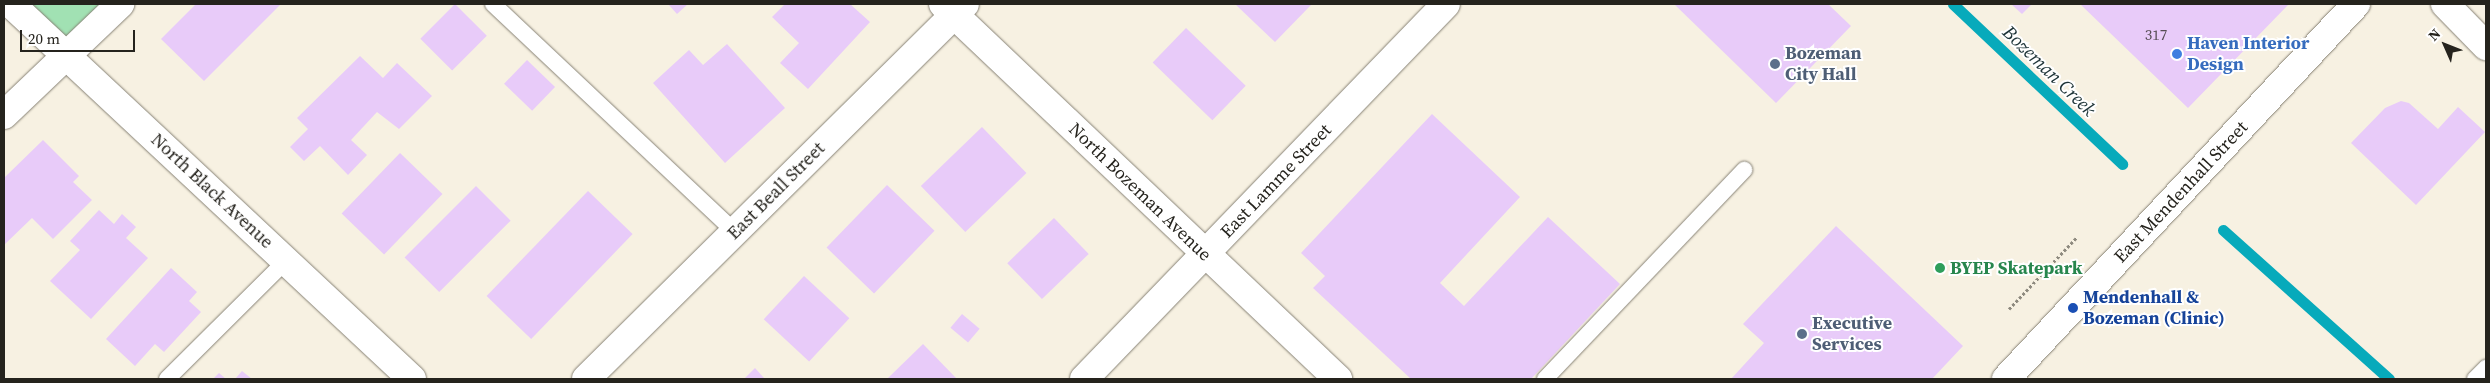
<!DOCTYPE html>
<html>
<head>
<meta charset="utf-8">
<style>
  body { margin:0 }
  #map { position:relative; width:2490px; height:383px; overflow:hidden; background:#f7f1e2; font-family:"Source Serif 4",serif }
  div>[style] { position:absolute }
  [style*='--x'] { left:calc(var(--x)*1px); top:calc(var(--y)*1px); width:calc(var(--w)*1px); rotate:calc(var(--a)*1deg) }
  .green>* { inset:0; background:#a1e1b3 }
  .stream>* { height:11px; margin:-5.5px; padding:0 5.5px; transform-origin:5.5px; border-radius:5.5px; background:#07aabb }
  .building>* { inset:0; background:#e8cbf9; transform-origin:0 0 }
  .path>* { height:3px; margin-top:-1.5px; transform-origin:0; background:repeating-linear-gradient(90deg,#8e8a7f 0 2.5px,transparent 0 5px) }
  .roads { filter:drop-shadow(0 0 1px #878275) drop-shadow(0 0 1px #878275) }
  .lane>* { height:16px; margin:-8px; padding:0 8px; transform-origin:8px; border-radius:8px; background:#fff }
  .street>* { height:28px; margin:-14px; padding:0 14px; transform-origin:14px; border-radius:14px; background:#fff }
  .secondary>* { height:28px; margin:-14px; padding:0 14px; transform-origin:14px; border-radius:14px; background:#fff }
  .dots>* { width:14px; height:14px; translate:-50% -50%; box-sizing:border-box; border:2px solid #fff; border-radius:50% }
  span { translate:-50% -50%; white-space:nowrap; text-align:center; line-height:1.15; -webkit-text-stroke:4px #fff; paint-order:stroke }
  .number-label { font-size:15px; color:#564d54 }
  .number-label span { -webkit-text-stroke-width:0 }
  .shop-label { font-size:18px; color:#366cbe; font-weight:700 }
  .left { translate:0 -50%; text-align:left }
  .service-label { font-size:18px; color:#4e5e75; font-weight:700 }
  .street-label { font-size:18px; color:#25231d }
  .leisure-label { font-size:18px; color:#27864d; font-weight:700 }
  .transit-label { font-size:18px; color:#164399; font-weight:700 }
  .water-label { font-size:19px; color:#1d3337; font-style:italic }
  .frame { position:absolute; inset:0; border:5px solid #25231d; pointer-events:none }
  .north { position:absolute; left:2420px; top:20px; width:50px; height:50px; -webkit-text-stroke:4px #fff; paint-order:stroke; rotate:314deg; font-size:14px; font-weight:700; line-height:20px; text-align:center; color:#25231d }
  .north::after { content:''; display:block; margin:auto; width:18px; height:22px; background:#25231d; clip-path:polygon(50% 0,100% 100%,50% 72%,0 100%) }
  .scale { position:absolute; left:20px; top:30px; width:115px; height:22px; box-sizing:border-box; border:2px solid #25231d; border-top:0; padding-left:6px; font-size:15px; line-height:18px; white-space:nowrap; color:#25231d; -webkit-text-stroke:4px #fff; paint-order:stroke }
</style>
</head>
<body>
<div id="map">
  <div class="green">
    <i style="clip-path:polygon(11px 4px,120px 4px,66px 55px)"></i>
  </div>
  <div class="stream">
    <i style="--x:1953;--y:4;--w:233;--a:43.4"></i>
    <i style="--x:2223;--y:230;--w:223;--a:41.9"></i>
  </div>
  <div class="building">
    <i style="clip-path:polygon(196px 4px,281px 4px,204px 81px,161px 39px)"></i>
    <i style="left:455px;top:4px;width:45px;height:49px;rotate:45deg"></i>
    <i style="clip-path:polygon(668px 4px,688px 4px,677px 14px)"></i>
    <i style="clip-path:polygon(785px 4px,850px 4px,870px 22px,808px 89px,780px 63px,799px 43px,772px 17px)"></i>
    <i style="clip-path:polygon(1235px 4px,1312px 4px,1275px 42px)"></i>
    <i style="clip-path:polygon(1674px 4px,1828px 4px,1851px 26px,1776px 103px)"></i>
    <i style="clip-path:polygon(2011px 4px,2032px 4px,2022px 14px)"></i>
    <i style="clip-path:polygon(2080px 4px,2168px 5px,2289px 4px,2188px 108px)"></i>
    <i style="left:1186px;top:28px;width:83px;height:48px;rotate:44deg"></i>
    <i style="clip-path:polygon(727px 44px,785px 108px,725px 163px,653px 83px,689px 50px,703px 65px)"></i>
    <i style="clip-path:polygon(360px 56px,383px 78px,397px 63px,432px 96px,399px 129px,377px 112px,351px 140px,367px 155px,348px 175px,320px 146px,304px 161px,290px 147px,308px 129px,297px 118px)"></i>
    <i style="left:527px;top:60px;width:39px;height:33px;rotate:44deg"></i>
    <i style="clip-path:polygon(2401px 101px,2409px 103px,2438px 129px,2458px 107px,2485px 132px,2416px 205px,2351px 143px,2385px 108px)"></i>
    <i style="clip-path:polygon(1432px 114px,1520px 197px,1440px 283px,1464px 306px,1548px 217px,1620px 284px,1531px 379px,1411px 379px,1313px 288px,1325px 276px,1301px 253px)"></i>
    <i style="left:982px;top:127px;width:64px;height:85px;rotate:46deg"></i>
    <i style="clip-path:polygon(43px 140px,79px 176px,73px 182px,92px 200px,53px 239px,32px 218px,4px 245px,4px 178px)"></i>
    <i style="left:400px;top:153px;width:59px;height:84px;rotate:44deg"></i>
    <i style="left:887px;top:185px;width:66px;height:87px;rotate:44deg"></i>
    <i style="left:476px;top:186px;width:49px;height:101px;rotate:45deg"></i>
    <i style="left:588px;top:191px;width:62px;height:146px;rotate:44deg"></i>
    <i style="clip-path:polygon(99px 210px,114px 224px,122px 214px,136px 227px,126px 238px,148px 258px,91px 319px,50px 281px,80px 250px,70px 241px)"></i>
    <i style="left:1054px;top:218px;width:50px;height:65px;rotate:46deg"></i>
    <i style="clip-path:polygon(1836px 226px,1963px 346px,1932px 379px,1731px 379px,1764px 343px,1743px 324px)"></i>
    <i style="clip-path:polygon(171px 268px,197px 292px,189px 301px,201px 312px,164px 352px,155px 344px,135px 366px,106px 339px)"></i>
    <i style="left:804px;top:276px;width:62px;height:59px;rotate:43deg"></i>
    <i style="left:962px;top:314px;width:23px;height:18px;rotate:40deg"></i>
    <i style="clip-path:polygon(923px 344px,957px 379px,887px 379px)"></i>
    <i style="clip-path:polygon(755px 368px,765px 379px,744px 379px)"></i>
    <i style="clip-path:polygon(242px 371px,252px 379px,235px 379px)"></i>
    <i style="clip-path:polygon(219px 373px,226px 379px,213px 379px)"></i>
  </div>
  <div class="path">
    <i style="--x:2009;--y:309;--w:99;--a:-46.6"></i>
  </div>
  <div class="roads">
    <div class="lane">
      <i style="--x:493;--y:4;--w:332;--a:43.3"></i>
      <i style="--x:167;--y:379;--w:169;--a:-44.8"></i>
      <i style="--x:1545;--y:379;--w:289;--a:-46.4"></i>
      <i style="--x:2475;--y:379;--w:16;--a:-45"></i>
    </div>
    <div class="street">
      <i style="--x:11;--y:4;--w:549;--a:43.08"></i>
      <i style="--x:943;--y:4;--w:545;--a:43.51"></i>
      <i style="--x:4;--y:115;--w:161;--a:-43.7"></i>
      <i style="--x:586;--y:379;--w:533;--a:-44.7"></i>
      <i style="--x:1084;--y:379;--w:521;--a:-46.01"></i>
    </div>
    <div class="secondary">
      <i style="--x:2445;--y:4;--w:59;--a:45.7"></i>
      <i style="--x:2006;--y:379;--w:513;--a:-46.97"></i>
    </div>
  </div>
  <div class="dots">
    <i style="left:2177px;top:54px;background:#3f7fe0"></i>
    <i style="left:1775px;top:64px;background:#5c6f8a"></i>
    <i style="left:1940px;top:268px;background:#2e9e5b"></i>
    <i style="left:2073px;top:308px;background:#1a4fb4"></i>
    <i style="left:1802px;top:334px;background:#5c6f8a"></i>
  </div>
  <div class="number-label">
    <span style="left:2156px;top:35px">317</span>
  </div>
  <div class="shop-label">
    <span class="left" style="left:2187px;top:54px">Haven Interior<br>Design</span>
  </div>
  <div class="service-label">
    <span class="left" style="left:1785px;top:64px">Bozeman<br>City Hall</span>
    <span class="left" style="left:1812px;top:334px">Executive<br>Services</span>
  </div>
  <div class="street-label">
    <span style="left:1276px;top:181px;rotate:-46deg">East Lamme Street</span>
    <span style="left:212px;top:191px;rotate:43deg">North Black Avenue</span>
    <span style="left:776px;top:191px;rotate:-45deg">East Beall Street</span>
    <span style="left:1140px;top:192px;rotate:44deg">North Bozeman Avenue</span>
    <span style="left:2181px;top:192px;rotate:-47deg">East Mendenhall Street</span>
  </div>
  <div class="leisure-label">
    <span class="left" style="left:1950px;top:268px">BYEP Skatepark</span>
  </div>
  <div class="transit-label">
    <span class="left" style="left:2083px;top:308px">Mendenhall &amp;<br>Bozeman (Clinic)</span>
  </div>
  <div class="water-label">
    <span style="left:2049px;top:71px;rotate:44deg">Bozeman Creek</span>
  </div>
  <div class="frame"></div>
  <div class="north">N</div>
  <div class="scale">20 m</div>
</div>
</body>
</html>
